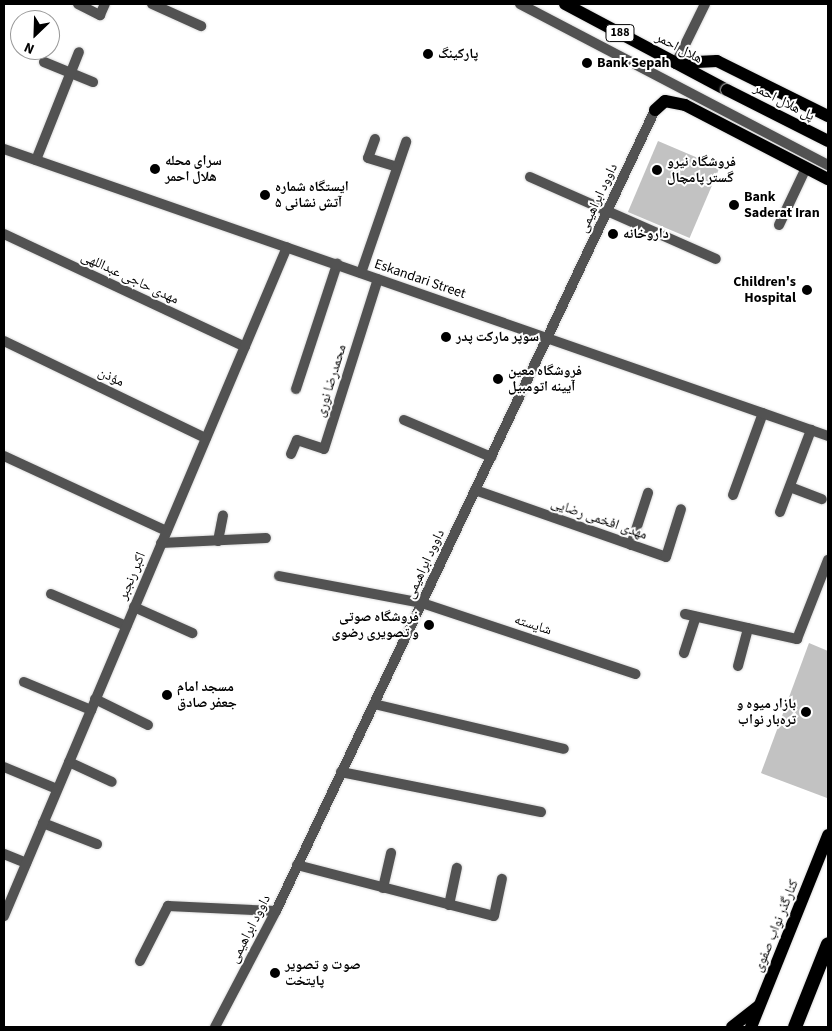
<!DOCTYPE html>
<html>
<head>
<meta charset="utf-8">
<style>
  body { margin:0 }
  #map { position:relative; width:832px; height:1031px; overflow:hidden; background:#fff; font-family:"Source Sans 3","Noto Naskh Arabic",sans-serif }
  div>[style] { position:absolute }
  [style*='--x'] { left:calc(var(--x)*1px); top:calc(var(--y)*1px); width:calc(var(--w)*1px); rotate:calc(var(--a)*1deg) }
  .building>* { inset:0; background:#c2c2c2; transform-origin:0 0 }
  .roads { filter:drop-shadow(0 0 1px #dbdbdb) drop-shadow(0 0 1px #dbdbdb) }
  .service>* { height:10px; margin:-5px; padding:0 5px; transform-origin:5px; border-radius:5px; background:#525252 }
  .minor>* { height:10px; margin:-5px; padding:0 5px; transform-origin:5px; border-radius:5px; background:#525252 }
  .tertiary>* { height:10px; margin:-5px; padding:0 5px; transform-origin:5px; border-radius:5px; background:#525252 }
  .primary>* { height:12px; margin:-6px; padding:0 6px; transform-origin:6px; border-radius:6px; background:#000 }
  .trunk>* { height:14px; margin:-7px; padding:0 7px; transform-origin:7px; border-radius:7px; background:#000 }
  .bridges { filter:drop-shadow(0 0 1px #dbdbdb) drop-shadow(0 0 1px #dbdbdb) }
  .primary-bridge>* { height:12px; margin:-6px; padding:0 6px; transform-origin:6px; border-radius:6px; background:#000 }
  .dots>* { width:14px; height:14px; translate:-50% -50%; box-sizing:border-box; border:2px solid #fff; border-radius:50% }
  span { translate:-50% -50%; white-space:nowrap; text-align:center; line-height:1.15; -webkit-text-stroke:4px #fff; paint-order:stroke }
  .shield-label span { padding:1px 4px; background:#fff; border:1px solid; border-radius:4px; -webkit-text-stroke-width:0 }
  .shield-label { font-size:12px; color:#000; font-weight:700 }
  .street-label { font-size:14px; color:#000 }
  .poi-label { font-size:14px; color:#000; font-weight:700 }
  .left { translate:0 -50%; text-align:left }
  .right { translate:-100% -50%; text-align:right }
  .frame { position:absolute; inset:0; border:5px solid #000; pointer-events:none }
  .north { position:absolute; left:10px; top:10px; width:50px; height:50px; box-sizing:border-box; background:#fff; border:1px solid #999; border-radius:50%; rotate:204deg; font-size:14px; font-weight:700; line-height:20px; text-align:center; color:#000 }
  .north::after { content:''; display:block; margin:auto; width:18px; height:22px; background:#000; clip-path:polygon(50% 0,100% 100%,50% 72%,0 100%) }
</style>
</head>
<body>
<div id="map">
  <div class="building">
    <i style="left:658px;top:141px;width:67px;height:77px;rotate:23deg"></i>
    <i style="clip-path:polygon(809px 643px,828px 651px,827px 798px,761px 773px)"></i>
  </div>
  <div class="roads">
    <div class="service">
      <i style="--x:520;--y:4;--w:348;--a:27.6"></i>
      <i style="--x:44;--y:62;--w:53;--a:22.2"></i>
      <i style="--x:530;--y:177;--w:203;--a:23.8"></i>
      <i style="--x:790;--y:487;--w:34;--a:21"></i>
      <i style="--x:218;--y:541;--w:26;--a:-79"></i>
      <i style="--x:161;--y:543;--w:105;--a:-2.7"></i>
      <i style="--x:631;--y:545;--w:55;--a:-71.9"></i>
      <i style="--x:51;--y:594;--w:82;--a:23.1"></i>
      <i style="--x:134;--y:607;--w:64;--a:24.1"></i>
      <i style="--x:684;--y:653;--w:38;--a:-72"></i>
      <i style="--x:24;--y:682;--w:73;--a:22.7"></i>
      <i style="--x:95;--y:699;--w:59;--a:26.1"></i>
      <i style="--x:69;--y:762;--w:47;--a:24.9"></i>
      <i style="--x:4;--y:767;--w:57;--a:22.5"></i>
      <i style="--x:43;--y:823;--w:58;--a:21.3"></i>
      <i style="--x:4;--y:854;--w:24;--a:22"></i>
      <i style="--x:383;--y:888;--w:36;--a:-77"></i>
      <i style="--x:449;--y:905;--w:38;--a:-78"></i>
      <i style="--x:494;--y:916;--w:38;--a:-78"></i>
    </div>
    <div class="minor">
      <i style="--x:78;--y:4;--w:25;--a:27"></i>
      <i style="--x:100;--y:15;--w:12;--a:-66"></i>
      <i style="--x:152;--y:4;--w:54;--a:24.2"></i>
      <i style="--x:375;--y:139;--w:20;--a:110"></i>
      <i style="--x:368;--y:158;--w:30;--a:17"></i>
      <i style="--x:36;--y:160;--w:116;--a:-68.3"></i>
      <i style="--x:779;--y:225;--w:63;--a:-64.7"></i>
      <i style="--x:4;--y:234;--w:266;--a:25.1"></i>
      <i style="--x:361;--y:273;--w:139;--a:-71"></i>
      <i style="--x:4;--y:341;--w:224;--a:25.7"></i>
      <i style="--x:296;--y:389;--w:132;--a:-71.8"></i>
      <i style="--x:404;--y:420;--w:95;--a:23"></i>
      <i style="--x:291;--y:454;--w:15;--a:-67"></i>
      <i style="--x:297;--y:440;--w:28;--a:18"></i>
      <i style="--x:324;--y:449;--w:178;--a:-72.4"></i>
      <i style="--x:4;--y:456;--w:179;--a:24.8"></i>
      <i style="--x:475;--y:490;--w:202;--a:19.3"></i>
      <i style="--x:666;--y:557;--w:50;--a:-72.6"></i>
      <i style="--x:733;--y:495;--w:87;--a:-69.9"></i>
      <i style="--x:780;--y:512;--w:88;--a:-69.3"></i>
      <i style="--x:279;--y:576;--w:146;--a:10.7"></i>
      <i style="--x:422;--y:603;--w:225;--a:18.4"></i>
      <i style="--x:685;--y:614;--w:115;--a:12.6"></i>
      <i style="--x:797;--y:639;--w:85;--a:-68.6"></i>
      <i style="--x:738;--y:666;--w:39;--a:-75"></i>
      <i style="--x:374;--y:704;--w:195;--a:13.3"></i>
      <i style="--x:341;--y:772;--w:204;--a:11.3"></i>
      <i style="--x:297;--y:865;--w:203;--a:14.5"></i>
      <i style="--x:140;--y:961;--w:62;--a:-63"></i>
      <i style="--x:168;--y:906;--w:108;--a:2.7"></i>
    </div>
    <div class="tertiary">
      <i style="--x:676;--y:63;--w:66;--a:-63.8"></i>
      <i style="--x:4;--y:149;--w:873;--a:19.2"></i>
      <i style="--x:4;--y:916;--w:726;--a:-67.07"></i>
      <i style="--x:215;--y:1027;--w:131;--a:-62.3"></i>
      <i style="--x:276;--y:911;--w:886;--a:-64.68"></i>
    </div>
    <div class="primary">
      <i style="--x:565;--y:4;--w:183;--a:28"></i>
      <i style="--x:676;--y:63;--w:41;--a:-2.8"></i>
      <i style="--x:717;--y:61;--w:124;--a:26.4"></i>
      <i style="--x:655;--y:110;--w:13;--a:-42"></i>
      <i style="--x:665;--y:101;--w:20;--a:11"></i>
      <i style="--x:685;--y:105;--w:161;--a:27.4"></i>
      <i style="--x:732;--y:1027;--w:34;--a:-38"></i>
      <i style="--x:751;--y:1027;--w:207;--a:-68.1"></i>
    </div>
    <div class="trunk">
      <i style="--x:795;--y:1027;--w:89;--a:-68.3"></i>
    </div>
  </div>
  <div class="bridges">
    <div class="primary-bridge">
      <i style="--x:727;--y:90;--w:113;--a:26.8"></i>
    </div>
  </div>
  <div class="dots">
    <i style="left:428px;top:54px;background:#000"></i>
    <i style="left:587px;top:63px;background:#000"></i>
    <i style="left:155px;top:169px;background:#000"></i>
    <i style="left:657px;top:170px;background:#000"></i>
    <i style="left:265px;top:195px;background:#000"></i>
    <i style="left:734px;top:205px;background:#000"></i>
    <i style="left:613px;top:234px;background:#000"></i>
    <i style="left:807px;top:290px;background:#000"></i>
    <i style="left:446px;top:337px;background:#000"></i>
    <i style="left:498px;top:379px;background:#000"></i>
    <i style="left:429px;top:625px;background:#000"></i>
    <i style="left:167px;top:695px;background:#000"></i>
    <i style="left:806px;top:712px;background:#000"></i>
    <i style="left:275px;top:973px;background:#000"></i>
  </div>
  <div class="shield-label">
    <span style="left:620px;top:33px">188</span>
  </div>
  <div class="street-label">
    <span style="left:679px;top:48px;rotate:28deg">هلال احمر</span>
    <span style="left:784px;top:102px;rotate:27deg">پل هلال احمر</span>
    <span style="left:598px;top:198px;rotate:-65deg">داوود ابراهیمی</span>
    <span style="left:130px;top:278px;rotate:25deg">مهدی حاجی عبداللهی</span>
    <span style="left:420px;top:279px;rotate:19deg">Eskandari Street</span>
    <span style="left:111px;top:377px;rotate:26deg">مؤذن</span>
    <span style="left:331px;top:381px;rotate:-73deg">محمدرضا نوری</span>
    <span style="left:599px;top:519px;rotate:19deg">مهدی افخمی رضایی</span>
    <span style="left:425px;top:564px;rotate:-65deg">داوود ابراهیمی</span>
    <span style="left:132px;top:576px;rotate:-67deg">اکبر رنجبر</span>
    <span style="left:533px;top:625px;rotate:18deg">شایسته</span>
    <span style="left:776px;top:926px;rotate:-68deg">کنارگذر نواب صفوی</span>
    <span style="left:250px;top:929px;rotate:-63deg">داوود ابراهیمی</span>
  </div>
  <div class="poi-label">
    <span class="left" style="left:438px;top:54px">پارکینگ</span>
    <span class="left" style="left:597px;top:63px">Bank Sepah</span>
    <span class="left" style="left:165px;top:169px">سرای محله<br>هلال احمر</span>
    <span class="left" style="left:667px;top:170px">فروشگاه نیرو<br>گستر پامچال</span>
    <span class="left" style="left:275px;top:195px">ایستگاه شماره<br>۵ آتش نشانی</span>
    <span class="left" style="left:744px;top:205px">Bank<br>Saderat Iran</span>
    <span class="left" style="left:623px;top:234px">داروخانه</span>
    <span class="right" style="left:796px;top:290px">Children's<br>Hospital</span>
    <span class="left" style="left:456px;top:337px">سوپر مارکت پدر</span>
    <span class="left" style="left:508px;top:379px">فروشگاه معین<br>آیینه اتومبیل</span>
    <span class="right" style="left:419px;top:625px">فروشگاه صوتی<br>و تصویری رضوی</span>
    <span class="left" style="left:177px;top:695px">مسجد امام<br>جعفر صادق</span>
    <span class="right" style="left:796px;top:712px">بازار میوه و<br>تره‌بار نواب</span>
    <span class="left" style="left:285px;top:973px">صوت و تصویر<br>پایتخت</span>
  </div>
  <div class="frame"></div>
  <div class="north">N</div>
</div>
</body>
</html>
